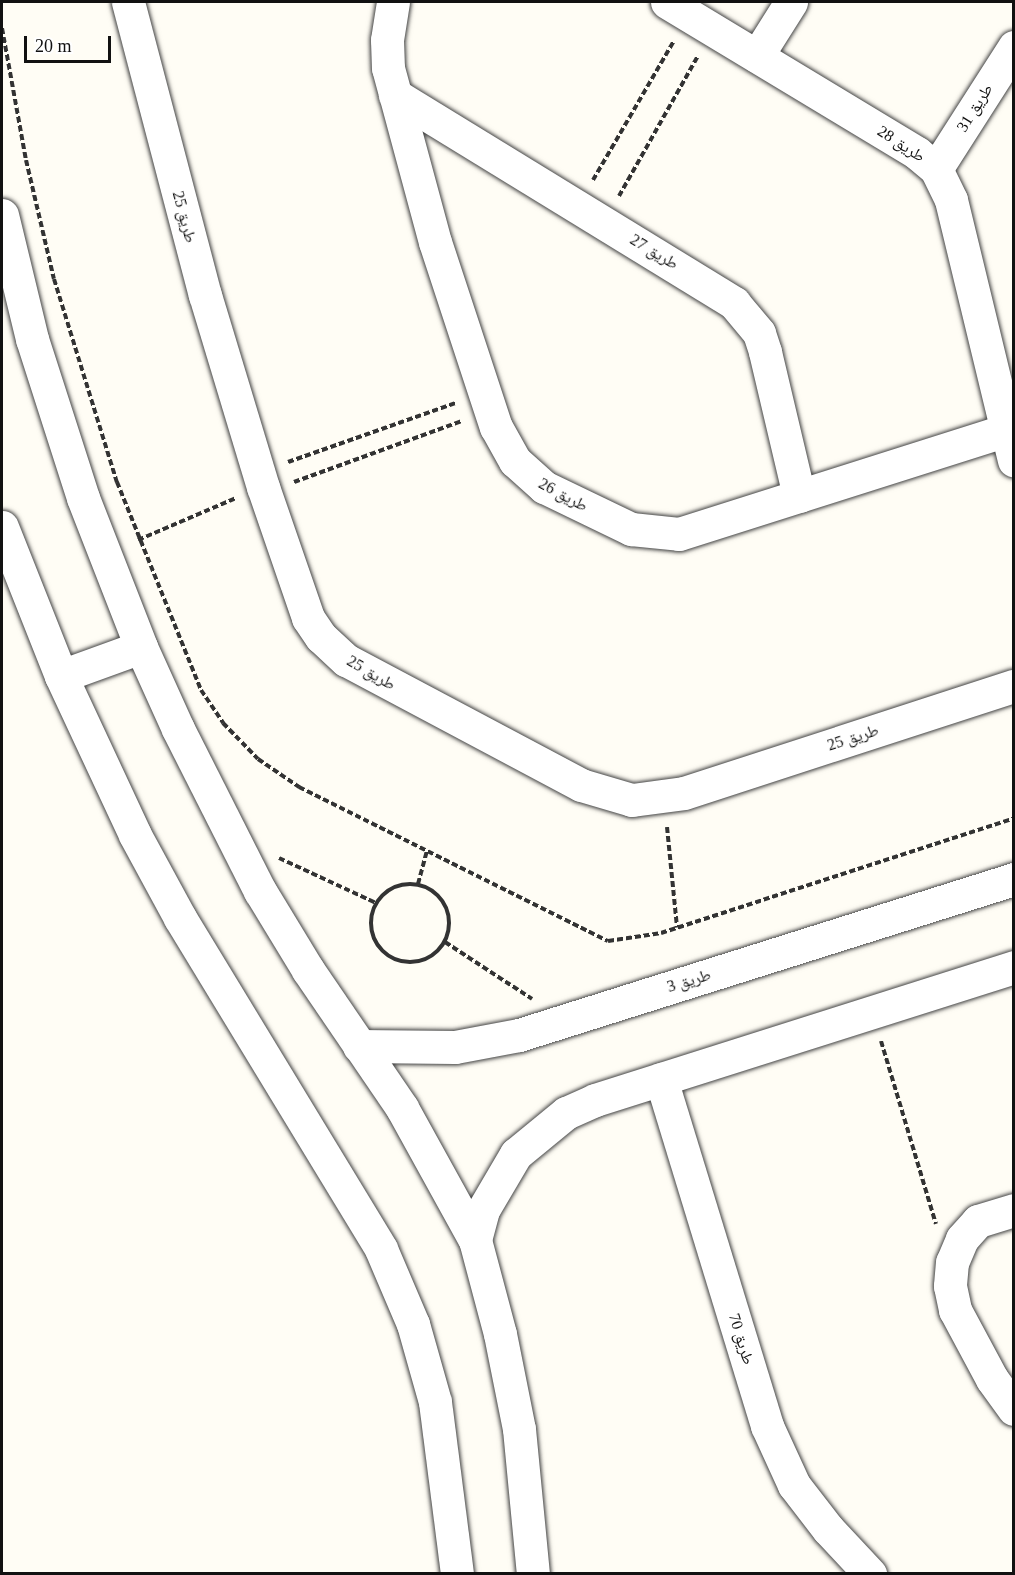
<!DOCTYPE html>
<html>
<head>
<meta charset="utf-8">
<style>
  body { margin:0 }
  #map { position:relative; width:1015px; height:1575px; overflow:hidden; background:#fffdf5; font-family:"Times New Roman","Noto Naskh Arabic",serif }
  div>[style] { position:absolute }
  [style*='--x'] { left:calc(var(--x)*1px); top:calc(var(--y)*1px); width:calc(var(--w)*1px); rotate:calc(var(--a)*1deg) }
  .path>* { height:4px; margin-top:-2px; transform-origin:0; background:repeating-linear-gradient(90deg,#333 0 6px,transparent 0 9px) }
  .path>.ring { margin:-2px; padding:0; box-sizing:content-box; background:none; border:4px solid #333; border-radius:50% }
  .roads { filter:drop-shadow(0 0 2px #444) drop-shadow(0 0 2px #444) }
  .minor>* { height:33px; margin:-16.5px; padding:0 16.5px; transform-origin:16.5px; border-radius:16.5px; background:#fff }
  span { translate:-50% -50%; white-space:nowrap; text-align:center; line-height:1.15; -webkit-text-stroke:6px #fff; paint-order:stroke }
  .street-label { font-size:16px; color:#111 }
  .frame { position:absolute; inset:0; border:3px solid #111; pointer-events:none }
  .scale { position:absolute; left:24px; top:36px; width:87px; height:27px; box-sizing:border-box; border:3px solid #111; border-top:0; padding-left:8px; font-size:18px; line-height:21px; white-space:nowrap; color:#111; -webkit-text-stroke:4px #fff; paint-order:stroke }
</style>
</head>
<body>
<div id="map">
  <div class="path">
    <i style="--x:2;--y:28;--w:134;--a:79.7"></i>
    <i style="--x:26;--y:160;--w:122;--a:76.8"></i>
    <i style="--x:54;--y:279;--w:213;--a:72.8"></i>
    <i style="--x:117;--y:482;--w:224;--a:68"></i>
    <i style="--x:201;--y:690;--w:40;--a:56"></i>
    <i style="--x:223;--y:723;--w:50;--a:45.8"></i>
    <i style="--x:258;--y:759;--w:50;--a:34.3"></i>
    <i style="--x:299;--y:787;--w:345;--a:26.5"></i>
    <i style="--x:608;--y:941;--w:54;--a:-8.6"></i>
    <i style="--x:661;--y:933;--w:371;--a:-18"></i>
    <i style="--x:593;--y:180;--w:161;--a:-59.8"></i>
    <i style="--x:619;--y:196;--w:161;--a:-60.6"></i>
    <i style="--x:288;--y:462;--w:178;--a:-19.4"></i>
    <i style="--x:294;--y:482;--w:179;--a:-20"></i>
    <i style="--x:138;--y:540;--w:107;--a:-23.2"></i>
    <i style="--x:667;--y:827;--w:101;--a:84.3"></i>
    <i style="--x:279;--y:858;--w:107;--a:24.9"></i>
    <i class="ring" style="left:371px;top:884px;width:74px;height:74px"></i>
    <i style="--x:418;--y:884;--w:34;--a:-75"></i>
    <i style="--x:445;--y:942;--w:104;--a:33.2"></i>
    <i style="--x:881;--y:1041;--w:191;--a:73.3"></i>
  </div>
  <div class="roads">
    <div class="minor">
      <i style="--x:128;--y:2;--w:303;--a:75.3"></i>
      <i style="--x:205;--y:295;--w:201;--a:73.2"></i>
      <i style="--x:263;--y:487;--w:139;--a:71"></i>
      <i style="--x:308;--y:618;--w:23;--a:56"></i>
      <i style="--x:321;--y:637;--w:34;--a:43"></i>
      <i style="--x:346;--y:660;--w:266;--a:28"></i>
      <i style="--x:581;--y:785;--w:53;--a:16.4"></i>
      <i style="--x:632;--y:800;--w:52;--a:-7.7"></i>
      <i style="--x:684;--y:793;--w:347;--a:-18"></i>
      <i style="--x:393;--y:2;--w:38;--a:99"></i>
      <i style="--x:387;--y:40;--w:28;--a:88"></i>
      <i style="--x:388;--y:68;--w:180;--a:74.9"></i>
      <i style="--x:435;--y:242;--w:195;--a:71.8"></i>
      <i style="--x:496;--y:427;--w:39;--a:61"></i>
      <i style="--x:515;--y:461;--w:39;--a:42"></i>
      <i style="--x:544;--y:487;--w:97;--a:25.8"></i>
      <i style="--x:631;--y:529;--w:48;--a:5.9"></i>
      <i style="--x:679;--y:534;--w:343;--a:-17.6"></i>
      <i style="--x:667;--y:2;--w:292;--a:31.1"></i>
      <i style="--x:917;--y:153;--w:25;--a:40"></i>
      <i style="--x:936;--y:169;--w:34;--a:64"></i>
      <i style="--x:951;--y:200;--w:268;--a:76.4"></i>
      <i style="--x:757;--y:56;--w:64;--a:-57.8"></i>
      <i style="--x:395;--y:95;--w:398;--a:31.5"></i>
      <i style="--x:734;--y:303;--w:39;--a:50"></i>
      <i style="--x:759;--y:333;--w:20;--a:72"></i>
      <i style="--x:765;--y:352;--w:148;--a:76.7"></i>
      <i style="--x:936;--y:169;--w:145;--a:-57.4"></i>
      <i style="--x:2;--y:215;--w:128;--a:76.4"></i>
      <i style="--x:32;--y:339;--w:167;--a:72.2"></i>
      <i style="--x:83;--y:498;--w:160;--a:68.7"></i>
      <i style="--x:141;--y:647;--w:90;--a:65.7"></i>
      <i style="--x:178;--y:729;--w:182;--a:63.2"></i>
      <i style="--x:260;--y:891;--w:92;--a:58.7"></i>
      <i style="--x:308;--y:970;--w:167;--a:55.7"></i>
      <i style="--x:402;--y:1108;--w:151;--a:61.1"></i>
      <i style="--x:475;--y:1240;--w:97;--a:75.1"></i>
      <i style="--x:500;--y:1334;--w:97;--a:78.7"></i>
      <i style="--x:519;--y:1429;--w:146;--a:84.5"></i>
      <i style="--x:2;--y:527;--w:160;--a:68.4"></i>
      <i style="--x:61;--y:676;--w:175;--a:65"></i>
      <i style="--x:135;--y:835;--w:94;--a:61.5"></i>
      <i style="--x:180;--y:918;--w:387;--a:58.7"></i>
      <i style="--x:381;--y:1249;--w:82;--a:66.9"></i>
      <i style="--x:413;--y:1324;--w:81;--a:74.2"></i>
      <i style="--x:435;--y:1402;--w:173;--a:82.7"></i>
      <i style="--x:61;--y:676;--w:85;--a:-19.9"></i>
      <i style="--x:359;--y:1046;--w:96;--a:0.6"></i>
      <i style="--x:455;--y:1047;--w:65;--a:-10.6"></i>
      <i style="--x:519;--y:1035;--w:519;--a:-17.49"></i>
      <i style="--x:661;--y:1079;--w:363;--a:73"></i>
      <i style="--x:767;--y:1426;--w:65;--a:65.4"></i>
      <i style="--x:794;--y:1485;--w:56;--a:52.3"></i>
      <i style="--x:828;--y:1529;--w:62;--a:47"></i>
      <i style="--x:1014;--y:1210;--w:38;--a:163"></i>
      <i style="--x:978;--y:1221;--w:24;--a:132"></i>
      <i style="--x:962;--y:1239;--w:25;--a:113"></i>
      <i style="--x:952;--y:1262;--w:24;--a:95"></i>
      <i style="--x:950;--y:1286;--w:25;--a:78"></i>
      <i style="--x:955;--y:1310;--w:78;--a:61.8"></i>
      <i style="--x:992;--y:1379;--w:37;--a:54"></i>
      <i style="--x:475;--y:1240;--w:31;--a:-75"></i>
      <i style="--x:483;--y:1210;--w:65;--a:-59.5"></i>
      <i style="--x:516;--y:1154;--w:65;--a:-39.4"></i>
      <i style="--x:566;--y:1113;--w:32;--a:-24"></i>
      <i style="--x:595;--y:1100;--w:440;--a:-17.6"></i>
    </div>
  </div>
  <div class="street-label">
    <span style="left:975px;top:108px;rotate:-58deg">طريق 31</span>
    <span style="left:901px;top:144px;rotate:33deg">طريق 28</span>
    <span style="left:184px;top:217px;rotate:75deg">طريق 25</span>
    <span style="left:654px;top:252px;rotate:31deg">طريق 27</span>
    <span style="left:563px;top:495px;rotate:28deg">طريق 26</span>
    <span style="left:371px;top:673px;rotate:30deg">طريق 25</span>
    <span style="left:853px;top:738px;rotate:-18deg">طريق 25</span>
    <span style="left:689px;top:981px;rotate:-17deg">طريق 3</span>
    <span style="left:741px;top:1339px;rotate:73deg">طريق 70</span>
  </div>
  <div class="frame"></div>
  <div class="scale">20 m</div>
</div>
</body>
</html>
